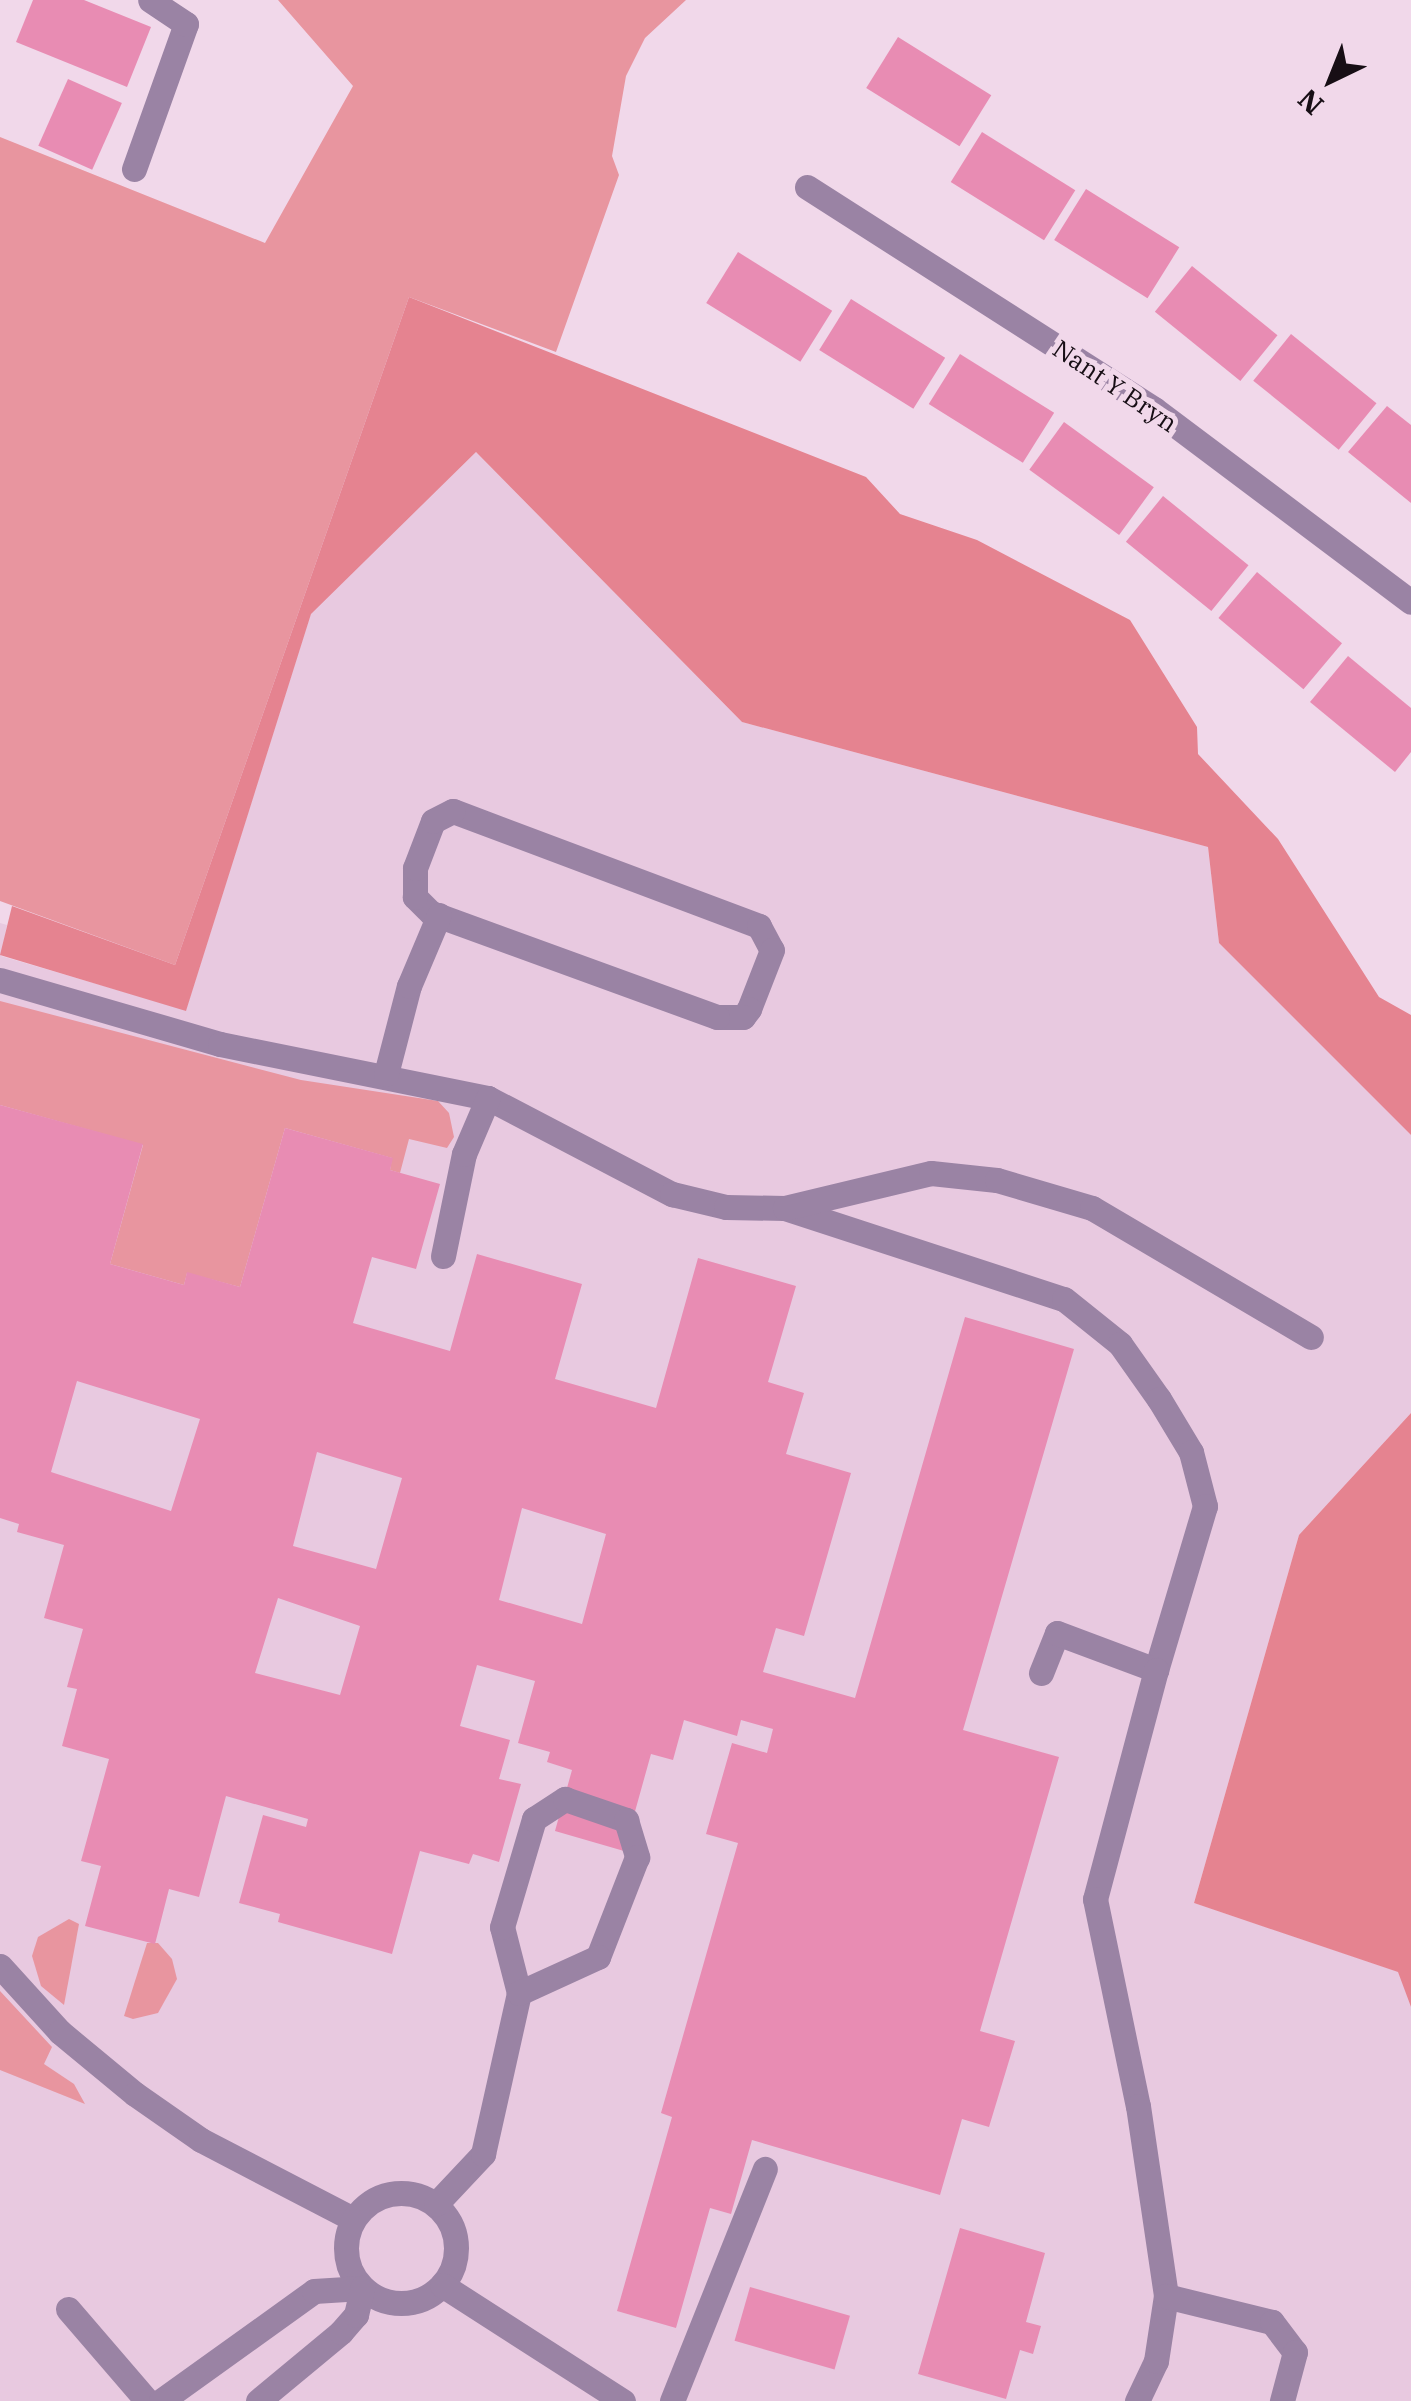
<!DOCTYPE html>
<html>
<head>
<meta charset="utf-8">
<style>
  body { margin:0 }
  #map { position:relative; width:1411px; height:2401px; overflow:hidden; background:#f1d8ea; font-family:"IBM Plex Serif",serif }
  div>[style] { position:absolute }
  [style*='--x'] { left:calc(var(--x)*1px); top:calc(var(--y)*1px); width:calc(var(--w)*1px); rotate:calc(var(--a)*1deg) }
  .built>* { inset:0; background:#e8c9e0 }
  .green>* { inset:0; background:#e8959f }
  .forest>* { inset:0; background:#e58390 }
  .building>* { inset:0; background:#e88cb3; transform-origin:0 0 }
  .lane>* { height:25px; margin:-12.5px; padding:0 12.5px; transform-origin:12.5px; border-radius:12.5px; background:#9a83a4 }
  .lane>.ring { margin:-12.5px; padding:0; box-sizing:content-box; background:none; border:25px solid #9a83a4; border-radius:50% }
  .street>* { height:25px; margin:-12.5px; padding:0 12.5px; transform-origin:12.5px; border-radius:12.5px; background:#9a83a4 }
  span { translate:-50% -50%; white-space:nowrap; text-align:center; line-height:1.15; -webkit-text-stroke:10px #f1d8ea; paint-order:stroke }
  .street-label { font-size:25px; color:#170e15 }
  .north { position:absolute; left:1281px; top:30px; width:100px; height:100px; -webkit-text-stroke:8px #f1d8ea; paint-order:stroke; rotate:223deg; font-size:28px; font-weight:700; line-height:40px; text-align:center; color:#170e15 }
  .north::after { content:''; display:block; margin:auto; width:35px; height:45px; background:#170e15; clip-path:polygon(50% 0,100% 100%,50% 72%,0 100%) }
</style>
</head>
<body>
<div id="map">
  <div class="built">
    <i style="clip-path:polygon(476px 452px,742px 722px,1208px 847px,1219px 943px,1411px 1135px,1411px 1413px,1299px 1535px,1194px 1903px,1399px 1972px,1411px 2007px,1411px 2401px,0 2401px,0 923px,7px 925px,1px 956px,186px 1010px,311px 613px)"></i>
  </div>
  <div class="green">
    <i style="clip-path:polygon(278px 0,686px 0,645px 38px,626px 76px,612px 156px,619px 175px,556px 352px,409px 297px,175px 965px,0 901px,0 137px,265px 243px,353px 86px)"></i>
    <i style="clip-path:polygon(0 1001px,301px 1080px,438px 1101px,449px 1113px,454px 1137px,447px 1148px,409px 1139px,400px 1173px,390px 1170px,392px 1158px,285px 1128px,240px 1287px,187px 1273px,184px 1285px,110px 1264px,143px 1145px,0 1105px)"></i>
    <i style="clip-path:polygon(69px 1919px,79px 1924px,64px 2005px,41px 1986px,32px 1956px,38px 1937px)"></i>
    <i style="clip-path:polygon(147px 1943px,158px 1943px,172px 1959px,177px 1979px,158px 2013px,133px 2019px,124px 2016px)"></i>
    <i style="clip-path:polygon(0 1991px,52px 2047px,44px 2064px,74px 2084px,85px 2104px,0 2070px)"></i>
  </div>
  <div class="forest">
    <i style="clip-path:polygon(409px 297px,866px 477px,900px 514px,977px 540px,1130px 620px,1197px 727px,1198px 754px,1278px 839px,1379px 997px,1411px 1015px,1411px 1135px,1219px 943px,1208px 847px,742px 722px,476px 452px,311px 614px,186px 1011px,0 955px,12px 906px,175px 965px)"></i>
    <i style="clip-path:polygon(1411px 1413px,1411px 2007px,1398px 1972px,1194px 1903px,1299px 1535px)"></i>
  </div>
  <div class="building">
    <i style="clip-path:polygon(33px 0,84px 0,151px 27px,127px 87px,16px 42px)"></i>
    <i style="left:898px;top:37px;width:110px;height:60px;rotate:32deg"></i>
    <i style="left:68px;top:79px;width:59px;height:73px;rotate:24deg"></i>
    <i style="left:982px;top:132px;width:110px;height:59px;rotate:32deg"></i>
    <i style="left:1086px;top:189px;width:110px;height:60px;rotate:32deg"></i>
    <i style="left:738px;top:252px;width:111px;height:60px;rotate:32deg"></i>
    <i style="left:1192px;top:266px;width:110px;height:59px;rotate:39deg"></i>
    <i style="left:851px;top:299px;width:111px;height:60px;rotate:32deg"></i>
    <i style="left:1291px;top:334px;width:110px;height:60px;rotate:39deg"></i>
    <i style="left:960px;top:354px;width:111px;height:59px;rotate:32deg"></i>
    <i style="clip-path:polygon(1387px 406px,1411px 425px,1411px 503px,1348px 452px)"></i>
    <i style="left:1064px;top:422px;width:111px;height:59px;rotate:36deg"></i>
    <i style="left:1163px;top:496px;width:110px;height:59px;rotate:39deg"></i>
    <i style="left:1257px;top:572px;width:111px;height:60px;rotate:40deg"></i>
    <i style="clip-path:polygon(1348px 656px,1411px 708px,1411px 752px,1395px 772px,1310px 702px)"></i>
    <i style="clip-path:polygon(evenodd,0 1105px,143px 1144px,110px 1264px,184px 1285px,187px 1272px,240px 1287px,285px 1128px,393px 1158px,390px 1170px,440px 1184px,416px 1269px,372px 1257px,353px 1323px,450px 1351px,477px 1254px,582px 1284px,555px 1379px,656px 1408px,698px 1258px,796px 1286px,768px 1382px,804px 1393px,786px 1454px,851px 1473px,804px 1636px,776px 1628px,763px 1672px,855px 1698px,965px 1317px,1074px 1349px,963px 1730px,1059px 1757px,980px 2031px,1015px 2041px,989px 2127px,962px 2119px,940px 2195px,752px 2140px,731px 2214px,710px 2208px,676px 2328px,617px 2311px,672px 2117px,661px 2113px,738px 1843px,706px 1834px,732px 1743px,767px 1753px,773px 1729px,741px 1720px,737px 1736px,684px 1720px,673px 1760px,651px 1754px,624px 1851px,555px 1831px,572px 1770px,547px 1762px,550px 1752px,518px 1743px,535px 1681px,477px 1665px,460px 1726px,510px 1740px,499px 1779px,521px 1784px,499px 1862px,473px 1854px,469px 1864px,420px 1851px,392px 1954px,278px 1922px,280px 1914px,239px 1903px,263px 1815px,306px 1827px,308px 1819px,226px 1796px,199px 1897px,169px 1889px,155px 1944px,85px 1926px,101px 1866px,81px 1861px,109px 1759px,62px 1746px,77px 1689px,67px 1687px,83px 1629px,44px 1618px,64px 1545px,17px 1532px,19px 1524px,0 1518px,0 1105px,77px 1381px,200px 1419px,171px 1511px,51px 1472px,77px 1381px,0 1105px,317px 1452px,402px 1478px,376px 1569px,293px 1546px,317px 1452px,0 1105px,522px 1508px,606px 1534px,582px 1624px,499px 1600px,522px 1508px,0 1105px,278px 1598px,360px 1626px,340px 1695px,255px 1673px,278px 1598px)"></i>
    <i style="clip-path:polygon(960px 2228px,1045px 2253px,1026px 2322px,1041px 2326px,1033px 2354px,1020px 2350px,1006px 2399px,918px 2374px)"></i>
    <i style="left:750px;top:2287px;width:104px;height:56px;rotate:16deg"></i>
  </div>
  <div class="lane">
    <i style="--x:134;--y:169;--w:154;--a:-70.3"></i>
    <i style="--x:186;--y:24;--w:43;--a:-146.3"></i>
    <i style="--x:453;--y:811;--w:327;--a:20.6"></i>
    <i style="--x:759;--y:926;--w:27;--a:62"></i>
    <i style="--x:772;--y:950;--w:63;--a:111.3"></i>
    <i style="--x:749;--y:1009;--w:10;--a:127"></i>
    <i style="--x:743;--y:1017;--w:26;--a:180"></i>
    <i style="--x:717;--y:1017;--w:304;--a:-160"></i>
    <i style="--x:431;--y:913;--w:23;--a:-135"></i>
    <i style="--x:415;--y:897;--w:29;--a:-90"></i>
    <i style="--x:415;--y:868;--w:50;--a:-69"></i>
    <i style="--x:433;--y:821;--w:22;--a:-27"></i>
    <i style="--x:0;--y:980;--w:229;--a:16.2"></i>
    <i style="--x:220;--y:1044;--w:273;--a:11.4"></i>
    <i style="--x:488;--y:1098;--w:208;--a:27.6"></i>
    <i style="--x:672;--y:1194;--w:56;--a:13.5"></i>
    <i style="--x:726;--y:1207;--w:59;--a:1"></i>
    <i style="--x:785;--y:1208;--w:293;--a:18.1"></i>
    <i style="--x:1064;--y:1299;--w:72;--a:38.8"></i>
    <i style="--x:1120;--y:1344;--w:67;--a:54.7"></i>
    <i style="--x:1159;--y:1399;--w:62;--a:58.9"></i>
    <i style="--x:1191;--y:1452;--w:56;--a:75.5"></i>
    <i style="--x:1205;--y:1506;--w:171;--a:106.6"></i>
    <i style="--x:386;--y:1074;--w:91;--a:-75.4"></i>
    <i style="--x:409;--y:986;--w:77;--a:-67.1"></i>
    <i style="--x:785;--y:1208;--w:150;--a:-13.5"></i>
    <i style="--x:931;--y:1173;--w:66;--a:6.1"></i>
    <i style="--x:997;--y:1180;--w:99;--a:16.4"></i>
    <i style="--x:1092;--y:1208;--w:254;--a:30.5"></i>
    <i style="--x:443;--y:1256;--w:104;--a:-78.4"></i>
    <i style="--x:464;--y:1154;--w:61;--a:-66.8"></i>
    <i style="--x:1041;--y:1673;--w:43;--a:-68.2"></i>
    <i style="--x:1057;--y:1633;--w:106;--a:20.5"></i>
    <i style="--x:1156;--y:1670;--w:237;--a:104.9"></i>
    <i style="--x:1095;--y:1899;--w:211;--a:78.3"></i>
    <i style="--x:1138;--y:2106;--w:192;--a:81.6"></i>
    <i style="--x:0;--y:1966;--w:89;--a:47.7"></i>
    <i style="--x:60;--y:2032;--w:97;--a:39.6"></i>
    <i style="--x:135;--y:2094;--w:80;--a:34.9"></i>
    <i style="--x:201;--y:2140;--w:171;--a:27.5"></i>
    <i class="ring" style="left:346px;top:2193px;width:85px;height:85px"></i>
    <i style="--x:436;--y:2204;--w:69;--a:-46.8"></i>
    <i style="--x:483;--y:2154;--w:165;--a:-77.4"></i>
    <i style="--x:519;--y:1993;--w:68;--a:-104.4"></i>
    <i style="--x:502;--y:1927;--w:113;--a:-73.5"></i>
    <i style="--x:534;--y:1819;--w:37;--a:-33"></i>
    <i style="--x:565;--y:1799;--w:65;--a:19"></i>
    <i style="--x:626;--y:1820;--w:39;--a:73"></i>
    <i style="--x:637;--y:1857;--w:107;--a:111.3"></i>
    <i style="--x:598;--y:1957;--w:87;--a:155.5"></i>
    <i style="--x:442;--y:2285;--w:215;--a:32.7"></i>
    <i style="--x:68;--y:2309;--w:121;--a:49.3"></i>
    <i style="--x:161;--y:2401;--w:188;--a:-35.7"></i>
    <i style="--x:314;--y:2291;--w:48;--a:-3.6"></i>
    <i style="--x:258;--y:2401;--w:108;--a:-39.7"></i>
    <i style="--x:341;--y:2332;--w:23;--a:-49"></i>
    <i style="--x:356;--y:2315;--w:28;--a:-77"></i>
    <i style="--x:672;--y:2401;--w:250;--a:-68.2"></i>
    <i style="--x:1137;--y:2401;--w:44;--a:-64.6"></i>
    <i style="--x:1156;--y:2361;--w:66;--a:-81.3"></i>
    <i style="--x:1166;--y:2296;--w:109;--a:13.8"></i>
    <i style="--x:1272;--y:2322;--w:38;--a:53"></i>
    <i style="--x:1295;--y:2352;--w:51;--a:104.9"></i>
  </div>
  <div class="street">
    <i style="--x:807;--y:187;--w:412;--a:32.6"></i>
    <i style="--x:1154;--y:409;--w:321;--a:36.9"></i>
  </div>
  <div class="street-label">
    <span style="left:1115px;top:386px;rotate:34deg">Nant Y Bryn</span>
  </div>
  <div class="north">N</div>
</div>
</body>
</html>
